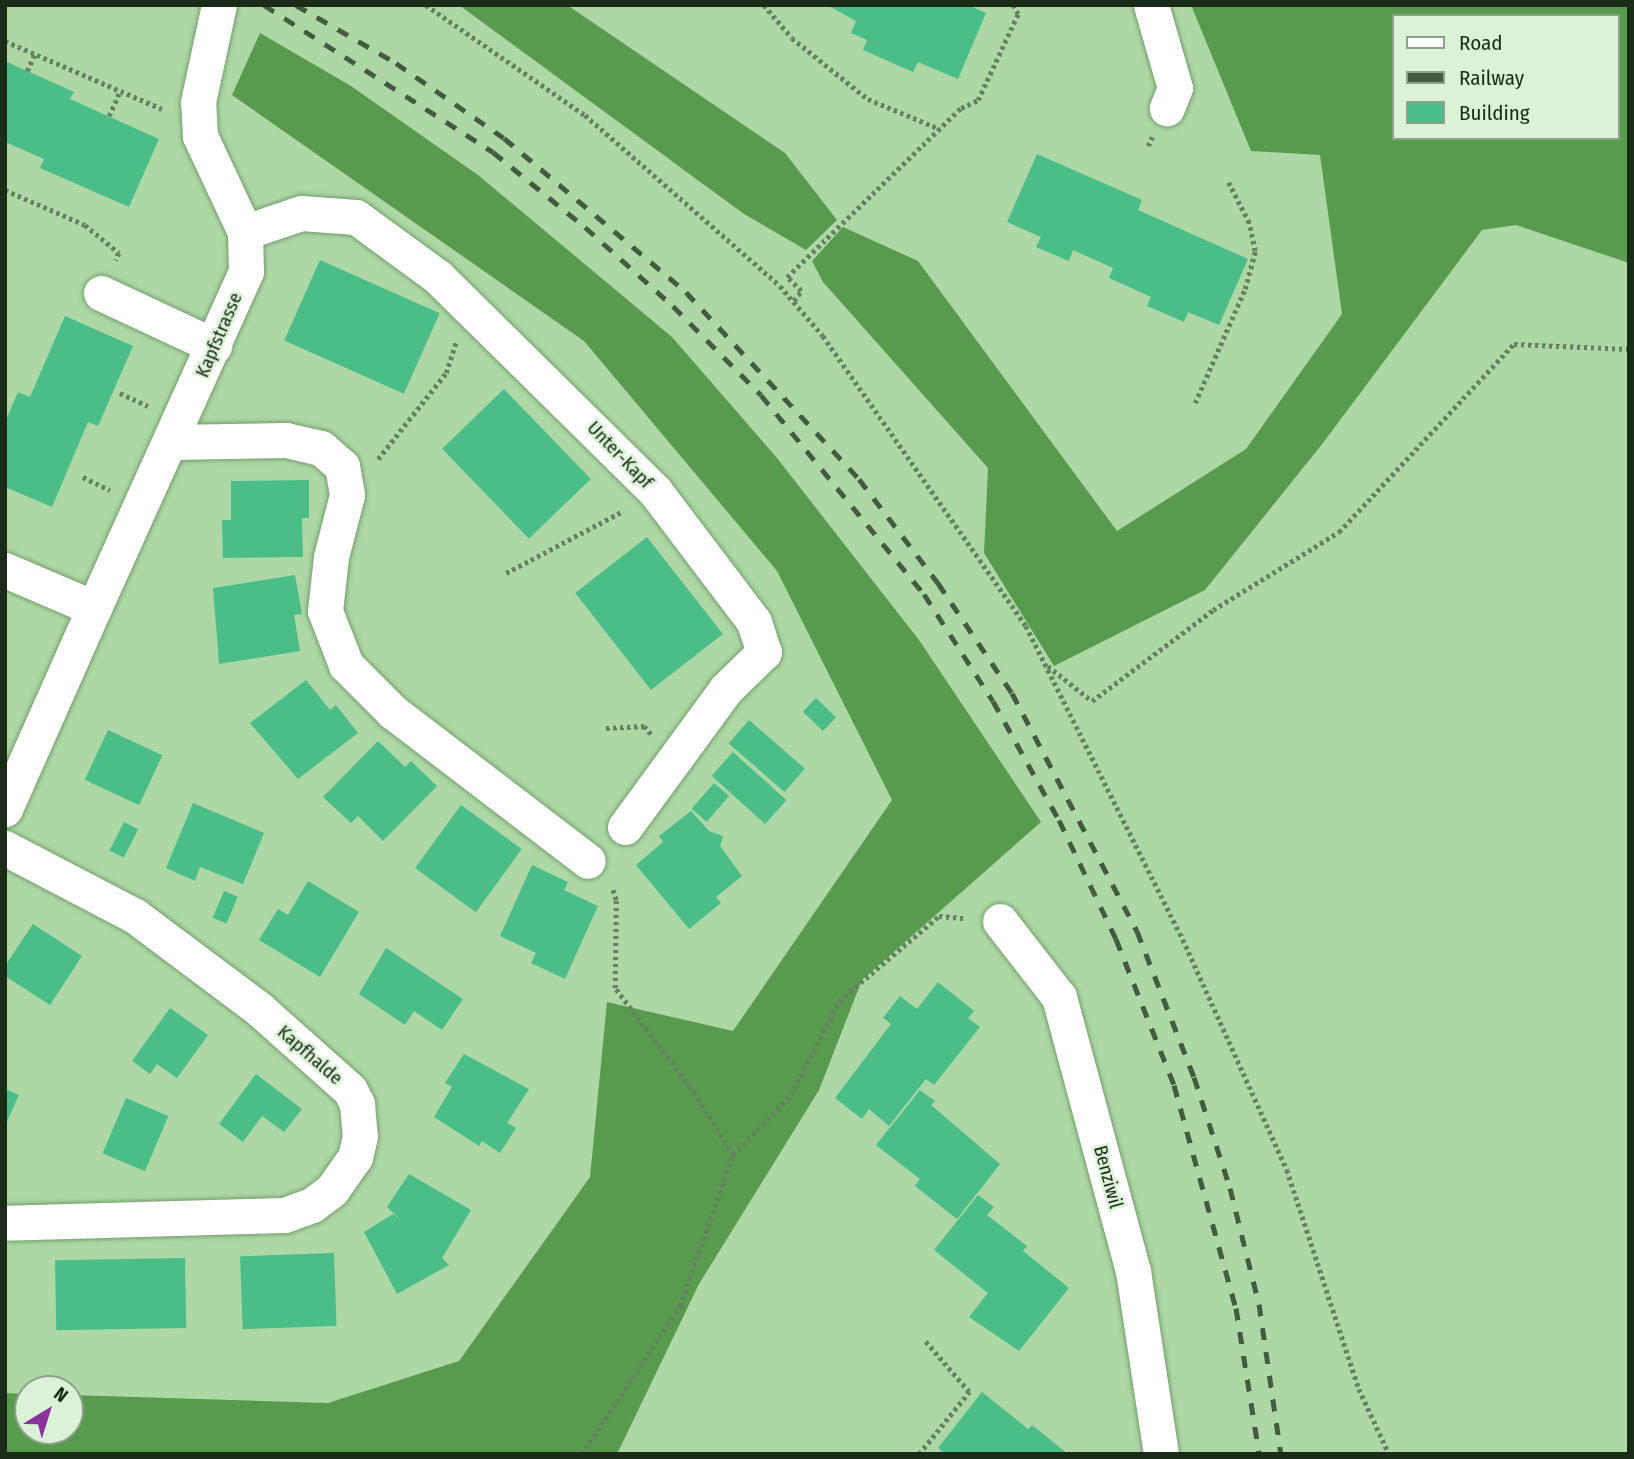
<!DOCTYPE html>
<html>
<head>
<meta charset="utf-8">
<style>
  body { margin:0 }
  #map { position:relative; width:1634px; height:1459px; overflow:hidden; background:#add8a5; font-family:"Fira Sans Condensed",sans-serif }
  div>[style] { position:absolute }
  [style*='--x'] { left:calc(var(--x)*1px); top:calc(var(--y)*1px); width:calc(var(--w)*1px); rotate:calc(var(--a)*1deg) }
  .forest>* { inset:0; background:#599b4e }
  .building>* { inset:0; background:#4bbd89; transform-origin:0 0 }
  .path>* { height:4.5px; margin-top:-2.25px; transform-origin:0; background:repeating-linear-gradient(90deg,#64825f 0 3.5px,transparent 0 7px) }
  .roads { filter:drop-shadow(0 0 2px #759e6e) drop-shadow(0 0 2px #759e6e) }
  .minor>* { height:35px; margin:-17.5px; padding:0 17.5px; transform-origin:17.5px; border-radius:17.5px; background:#fff }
  .rail>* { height:5px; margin-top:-2.5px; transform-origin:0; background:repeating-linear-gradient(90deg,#435c3f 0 12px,transparent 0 24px) }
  span { translate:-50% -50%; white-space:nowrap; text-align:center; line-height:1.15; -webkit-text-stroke:5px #dcf2d8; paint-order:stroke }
  .street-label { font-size:19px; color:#1a2b17 }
  .frame { position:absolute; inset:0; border:7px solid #1a2b17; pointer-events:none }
  .legend { position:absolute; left:1392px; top:14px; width:228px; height:126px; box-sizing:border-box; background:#dcf2d8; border:2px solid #8ea28b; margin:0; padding:9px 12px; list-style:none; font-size:21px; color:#1a2b17 }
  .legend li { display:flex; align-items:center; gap:14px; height:35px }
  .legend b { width:35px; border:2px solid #8ea28b }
  .north { position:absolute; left:14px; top:1375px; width:70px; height:70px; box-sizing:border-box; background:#dcf2d8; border:2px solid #8ea28b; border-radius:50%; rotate:38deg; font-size:19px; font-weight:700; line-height:28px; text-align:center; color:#1a2b17 }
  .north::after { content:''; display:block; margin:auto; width:24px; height:32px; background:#8c329d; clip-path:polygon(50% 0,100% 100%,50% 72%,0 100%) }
</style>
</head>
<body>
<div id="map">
  <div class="forest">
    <i style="clip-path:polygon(459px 5px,567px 5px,785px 153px,837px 220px,806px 250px,744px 214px)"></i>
    <i style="clip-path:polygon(evenodd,1191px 5px,1629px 5px,1629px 263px,1516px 225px,1482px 230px,1323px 443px,1205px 590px,1054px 666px,984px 553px,988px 468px,823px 282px,812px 261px,843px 227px,918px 261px,1117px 531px,1246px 449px,1342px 314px,1320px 155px,1251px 151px,1191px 5px,1394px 16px,1618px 16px,1618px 138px,1394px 138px,1394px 16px)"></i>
    <i style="clip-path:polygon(260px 33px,351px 86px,478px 175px,672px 337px,777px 458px,919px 640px,1041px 822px,862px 980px,819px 1090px,699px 1284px,617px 1454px,5px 1454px,5px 1393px,28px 1394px,28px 1431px,70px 1431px,70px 1395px,328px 1403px,459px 1361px,590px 1177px,607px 1002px,733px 1031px,892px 800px,777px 571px,584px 341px,232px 95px)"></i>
  </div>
  <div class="building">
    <i style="clip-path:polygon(827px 5px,968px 5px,986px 13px,958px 79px,918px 62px,913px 72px,863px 50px,867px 40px,851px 33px,856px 21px)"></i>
    <i style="clip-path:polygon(5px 61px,74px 92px,70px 99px,159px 139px,129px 207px,40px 168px,44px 159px,5px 142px)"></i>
    <i style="clip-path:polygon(1037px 154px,1142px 200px,1138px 210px,1248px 259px,1219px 325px,1188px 312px,1184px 322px,1147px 306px,1151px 297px,1109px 278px,1113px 268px,1073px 250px,1069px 261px,1036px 247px,1041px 237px,1007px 222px)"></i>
    <i style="left:320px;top:260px;width:131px;height:88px;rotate:24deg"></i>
    <i style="clip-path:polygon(65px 316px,133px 346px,98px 426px,88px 422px,52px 507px,5px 487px,5px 422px,18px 392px,30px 397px)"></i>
    <i style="left:504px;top:389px;width:125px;height:86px;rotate:46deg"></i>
    <i style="clip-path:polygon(309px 480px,309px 518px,302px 518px,303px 557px,223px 558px,222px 520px,231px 520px,231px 481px)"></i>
    <i style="left:647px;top:537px;width:123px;height:91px;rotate:52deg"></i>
    <i style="clip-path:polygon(295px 575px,302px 614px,294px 615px,300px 651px,219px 664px,213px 588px)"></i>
    <i style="clip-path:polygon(306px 680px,330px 710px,336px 705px,358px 733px,298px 779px,250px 723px)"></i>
    <i style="left:816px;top:698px;width:28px;height:19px;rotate:44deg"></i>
    <i style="left:749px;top:720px;width:74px;height:31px;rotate:41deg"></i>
    <i style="left:108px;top:730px;width:60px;height:55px;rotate:25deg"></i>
    <i style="clip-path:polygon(378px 741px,405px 767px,411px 761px,437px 786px,383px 841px,358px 816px,351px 823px,323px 797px)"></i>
    <i style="left:733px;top:752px;width:72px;height:32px;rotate:42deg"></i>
    <i style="left:714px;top:783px;width:20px;height:34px;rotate:41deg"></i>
    <i style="clip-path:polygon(193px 803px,264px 833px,243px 884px,200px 867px,195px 881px,166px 868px)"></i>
    <i style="left:461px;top:805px;width:75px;height:78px;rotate:36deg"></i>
    <i style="clip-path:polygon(691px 811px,709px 831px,723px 836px,720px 846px,742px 876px,716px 897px,721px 903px,689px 929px,636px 865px,663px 842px,659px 836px)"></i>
    <i style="left:124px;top:822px;width:16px;height:32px;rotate:27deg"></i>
    <i style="clip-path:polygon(532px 865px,568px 882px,564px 890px,598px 906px,565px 979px,531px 963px,536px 953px,500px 936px)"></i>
    <i style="clip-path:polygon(308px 881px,359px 912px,320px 977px,259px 940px,278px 909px,288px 915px)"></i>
    <i style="left:224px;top:891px;width:15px;height:29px;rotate:23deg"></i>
    <i style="clip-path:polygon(33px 924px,82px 956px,50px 1005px,5px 976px,5px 966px)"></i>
    <i style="clip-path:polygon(386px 948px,463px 999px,442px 1030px,414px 1011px,405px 1025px,359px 994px)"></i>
    <i style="clip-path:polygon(938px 982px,974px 1011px,968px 1018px,980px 1027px,934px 1085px,926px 1079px,889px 1126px,869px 1109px,862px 1119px,835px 1098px,891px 1024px,883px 1018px,900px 996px,917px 1009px)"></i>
    <i style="clip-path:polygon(170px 1008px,208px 1035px,177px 1078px,157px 1064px,150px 1074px,132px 1061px)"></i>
    <i style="clip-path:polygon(464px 1054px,529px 1089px,507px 1123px,516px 1128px,500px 1153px,482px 1141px,479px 1146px,434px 1117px,452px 1087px,445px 1083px)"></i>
    <i style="clip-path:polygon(256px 1074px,302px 1109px,284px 1132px,262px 1116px,243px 1142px,219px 1124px)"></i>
    <i style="clip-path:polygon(5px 1089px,19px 1095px,5px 1126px)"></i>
    <i style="clip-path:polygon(920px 1090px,935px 1101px,931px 1105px,1000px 1164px,957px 1219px,915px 1186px,920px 1179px,876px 1145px)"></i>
    <i style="left:126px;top:1098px;width:46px;height:60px;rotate:23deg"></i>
    <i style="clip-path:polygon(409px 1174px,471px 1210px,442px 1258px,449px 1265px,397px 1294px,364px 1232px,393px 1214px,401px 1220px,387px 1207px)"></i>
    <i style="clip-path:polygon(978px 1195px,994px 1207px,987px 1215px,1027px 1246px,1023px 1251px,1069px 1288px,1019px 1351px,969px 1317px,988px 1293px,934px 1250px)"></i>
    <i style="left:334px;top:1253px;width:73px;height:94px;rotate:88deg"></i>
    <i style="left:185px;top:1258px;width:70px;height:130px;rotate:89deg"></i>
    <i style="clip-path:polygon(982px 1392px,1028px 1429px,1032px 1425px,1068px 1454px,945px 1454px,938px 1448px)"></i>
  </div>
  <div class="path">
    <i style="--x:426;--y:5;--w:193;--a:34.7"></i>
    <i style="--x:585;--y:115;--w:259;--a:41.2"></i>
    <i style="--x:780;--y:286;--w:66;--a:49.3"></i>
    <i style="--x:823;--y:336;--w:354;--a:55"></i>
    <i style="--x:1026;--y:626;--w:343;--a:63.4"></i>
    <i style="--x:1180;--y:933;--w:260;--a:65.7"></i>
    <i style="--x:1287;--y:1170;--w:231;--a:71.8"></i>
    <i style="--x:1359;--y:1389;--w:72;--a:65.2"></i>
    <i style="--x:764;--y:5;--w:43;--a:49.7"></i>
    <i style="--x:792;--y:38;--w:97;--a:38.8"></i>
    <i style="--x:868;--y:99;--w:78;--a:22.6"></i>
    <i style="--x:5;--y:41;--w:171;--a:23.4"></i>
    <i style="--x:27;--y:71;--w:19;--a:-65"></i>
    <i style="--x:109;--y:116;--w:27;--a:-66"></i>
    <i style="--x:1148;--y:146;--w:10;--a:-66"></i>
    <i style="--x:5;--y:190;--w:87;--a:23.6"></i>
    <i style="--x:85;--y:225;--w:44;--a:39.5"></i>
    <i style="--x:119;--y:253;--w:8;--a:113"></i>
    <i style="--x:794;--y:301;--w:12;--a:-55"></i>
    <i style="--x:801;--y:291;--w:20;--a:-135"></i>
    <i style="--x:787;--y:277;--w:243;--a:-44.2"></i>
    <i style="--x:961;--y:108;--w:19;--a:-25"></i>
    <i style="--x:978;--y:100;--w:95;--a:-65.1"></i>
    <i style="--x:1018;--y:14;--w:10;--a:-119"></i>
    <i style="--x:120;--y:393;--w:31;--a:25"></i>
    <i style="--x:1195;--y:403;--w:124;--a:-66.3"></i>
    <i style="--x:1245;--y:289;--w:39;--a:-75"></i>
    <i style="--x:1255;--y:251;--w:29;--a:-102"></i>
    <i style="--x:1249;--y:223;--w:46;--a:-117.1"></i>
    <i style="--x:378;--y:459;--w:110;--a:-51.7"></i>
    <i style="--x:446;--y:373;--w:32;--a:-72"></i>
    <i style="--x:83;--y:477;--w:30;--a:26"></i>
    <i style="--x:506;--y:573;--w:132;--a:-27.9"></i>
    <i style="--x:1048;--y:666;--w:56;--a:38.5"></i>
    <i style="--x:1092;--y:701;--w:151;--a:-36.9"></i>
    <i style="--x:1213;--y:610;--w:148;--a:-31.8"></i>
    <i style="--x:1339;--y:532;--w:257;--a:-47.1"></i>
    <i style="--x:1514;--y:344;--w:115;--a:2.5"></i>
    <i style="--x:606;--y:728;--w:38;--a:-3"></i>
    <i style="--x:644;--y:726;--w:11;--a:49"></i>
    <i style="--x:733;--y:1155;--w:83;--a:-46"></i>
    <i style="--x:791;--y:1095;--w:106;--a:-62.9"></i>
    <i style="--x:839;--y:1001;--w:131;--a:-40.4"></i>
    <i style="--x:939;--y:916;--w:25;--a:5"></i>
    <i style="--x:582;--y:1454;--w:178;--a:-56.5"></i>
    <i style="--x:680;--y:1306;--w:160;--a:-70.7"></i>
    <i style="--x:733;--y:1155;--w:73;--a:-122.2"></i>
    <i style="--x:694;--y:1093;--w:131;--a:-127"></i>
    <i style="--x:615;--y:988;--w:88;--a:-89.3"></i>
    <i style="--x:616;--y:900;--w:13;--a:-108"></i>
    <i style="--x:919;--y:1454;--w:80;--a:-51.1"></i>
    <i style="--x:969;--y:1392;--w:69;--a:-130.9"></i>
  </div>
  <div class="roads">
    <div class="minor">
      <i style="--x:1151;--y:5;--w:86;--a:73.9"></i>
      <i style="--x:1175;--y:88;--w:22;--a:112"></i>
      <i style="--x:245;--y:232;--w:59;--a:-18.7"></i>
      <i style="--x:301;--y:213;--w:55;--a:4.2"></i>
      <i style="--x:356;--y:217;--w:102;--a:36.2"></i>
      <i style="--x:438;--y:277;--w:305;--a:44.6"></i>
      <i style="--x:655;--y:491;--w:164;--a:52.9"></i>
      <i style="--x:754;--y:622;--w:32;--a:72"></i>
      <i style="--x:764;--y:652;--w:53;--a:135.8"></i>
      <i style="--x:726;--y:689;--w:171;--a:126.2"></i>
      <i style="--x:101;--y:293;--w:125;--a:25.1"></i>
      <i style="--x:171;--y:442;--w:115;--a:-1"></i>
      <i style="--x:286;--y:440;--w:36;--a:13"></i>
      <i style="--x:321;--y:448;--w:28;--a:41"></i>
      <i style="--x:342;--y:466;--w:29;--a:80"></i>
      <i style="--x:347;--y:495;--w:64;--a:104.5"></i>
      <i style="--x:331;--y:557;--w:54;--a:96.3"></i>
      <i style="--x:325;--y:611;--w:58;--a:68.7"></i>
      <i style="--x:346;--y:665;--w:66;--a:45"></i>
      <i style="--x:393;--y:712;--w:245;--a:37.4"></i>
      <i style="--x:5;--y:570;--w:97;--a:23.1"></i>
      <i style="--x:94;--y:608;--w:220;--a:113.9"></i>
      <i style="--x:94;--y:608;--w:369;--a:-65.7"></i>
      <i style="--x:246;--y:272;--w:40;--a:-91.4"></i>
      <i style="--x:245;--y:232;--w:106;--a:-115.1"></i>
      <i style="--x:200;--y:136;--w:34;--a:-93"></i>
      <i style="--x:198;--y:102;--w:99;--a:-77.8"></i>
      <i style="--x:5;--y:848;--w:147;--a:27.6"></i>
      <i style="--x:135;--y:916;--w:154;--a:36.8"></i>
      <i style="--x:258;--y:1008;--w:123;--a:41.7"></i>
      <i style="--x:350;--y:1090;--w:16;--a:63"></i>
      <i style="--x:357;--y:1104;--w:32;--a:85"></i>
      <i style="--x:360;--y:1136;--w:22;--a:103"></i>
      <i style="--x:355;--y:1157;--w:40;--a:124.9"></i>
      <i style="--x:332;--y:1190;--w:25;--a:143"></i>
      <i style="--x:312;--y:1205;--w:30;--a:160"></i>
      <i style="--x:284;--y:1215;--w:279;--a:178.4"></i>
      <i style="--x:1000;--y:921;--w:96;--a:52.2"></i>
      <i style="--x:1059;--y:997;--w:284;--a:74.9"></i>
      <i style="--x:1133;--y:1271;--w:185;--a:81.3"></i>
    </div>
  </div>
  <div class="rail">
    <i style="--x:264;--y:5;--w:272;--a:32.7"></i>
    <i style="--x:493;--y:152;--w:119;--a:39.2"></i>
    <i style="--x:585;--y:227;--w:118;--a:41.9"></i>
    <i style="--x:673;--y:306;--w:125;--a:45.3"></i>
    <i style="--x:761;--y:395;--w:257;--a:50.7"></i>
    <i style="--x:924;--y:594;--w:127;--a:57.2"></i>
    <i style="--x:993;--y:701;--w:136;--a:61"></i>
    <i style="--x:1059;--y:820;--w:132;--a:64.4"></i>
    <i style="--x:1116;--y:939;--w:157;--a:68.3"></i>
    <i style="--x:1174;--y:1085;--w:231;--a:74.5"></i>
    <i style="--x:1236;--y:1308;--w:148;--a:81"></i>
    <i style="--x:296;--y:5;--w:116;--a:30.1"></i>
    <i style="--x:396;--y:63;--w:131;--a:34.8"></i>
    <i style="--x:504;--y:138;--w:238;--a:40.2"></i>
    <i style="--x:686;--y:292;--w:255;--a:47.2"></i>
    <i style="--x:859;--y:479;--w:131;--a:52.8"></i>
    <i style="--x:938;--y:583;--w:133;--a:56.1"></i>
    <i style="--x:1012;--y:693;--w:269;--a:62.3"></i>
    <i style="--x:1137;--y:931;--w:157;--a:68.7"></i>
    <i style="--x:1194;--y:1077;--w:117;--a:72"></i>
    <i style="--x:1230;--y:1188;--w:120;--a:76"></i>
    <i style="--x:1259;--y:1304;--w:152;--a:81.7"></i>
  </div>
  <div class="street-label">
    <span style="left:219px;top:335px;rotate:-67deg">Kapfstrasse</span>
    <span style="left:620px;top:455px;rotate:46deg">Unter-Kapf</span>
    <span style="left:310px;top:1055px;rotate:41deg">Kapfhalde</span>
    <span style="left:1108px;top:1177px;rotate:75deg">Benziwil</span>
  </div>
  <div class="frame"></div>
  <ul class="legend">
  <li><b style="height:9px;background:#fff"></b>Road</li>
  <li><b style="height:9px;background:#435c3f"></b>Railway</li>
  <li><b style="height:19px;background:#4bbd89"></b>Building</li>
  </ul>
  <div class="north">N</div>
</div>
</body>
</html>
